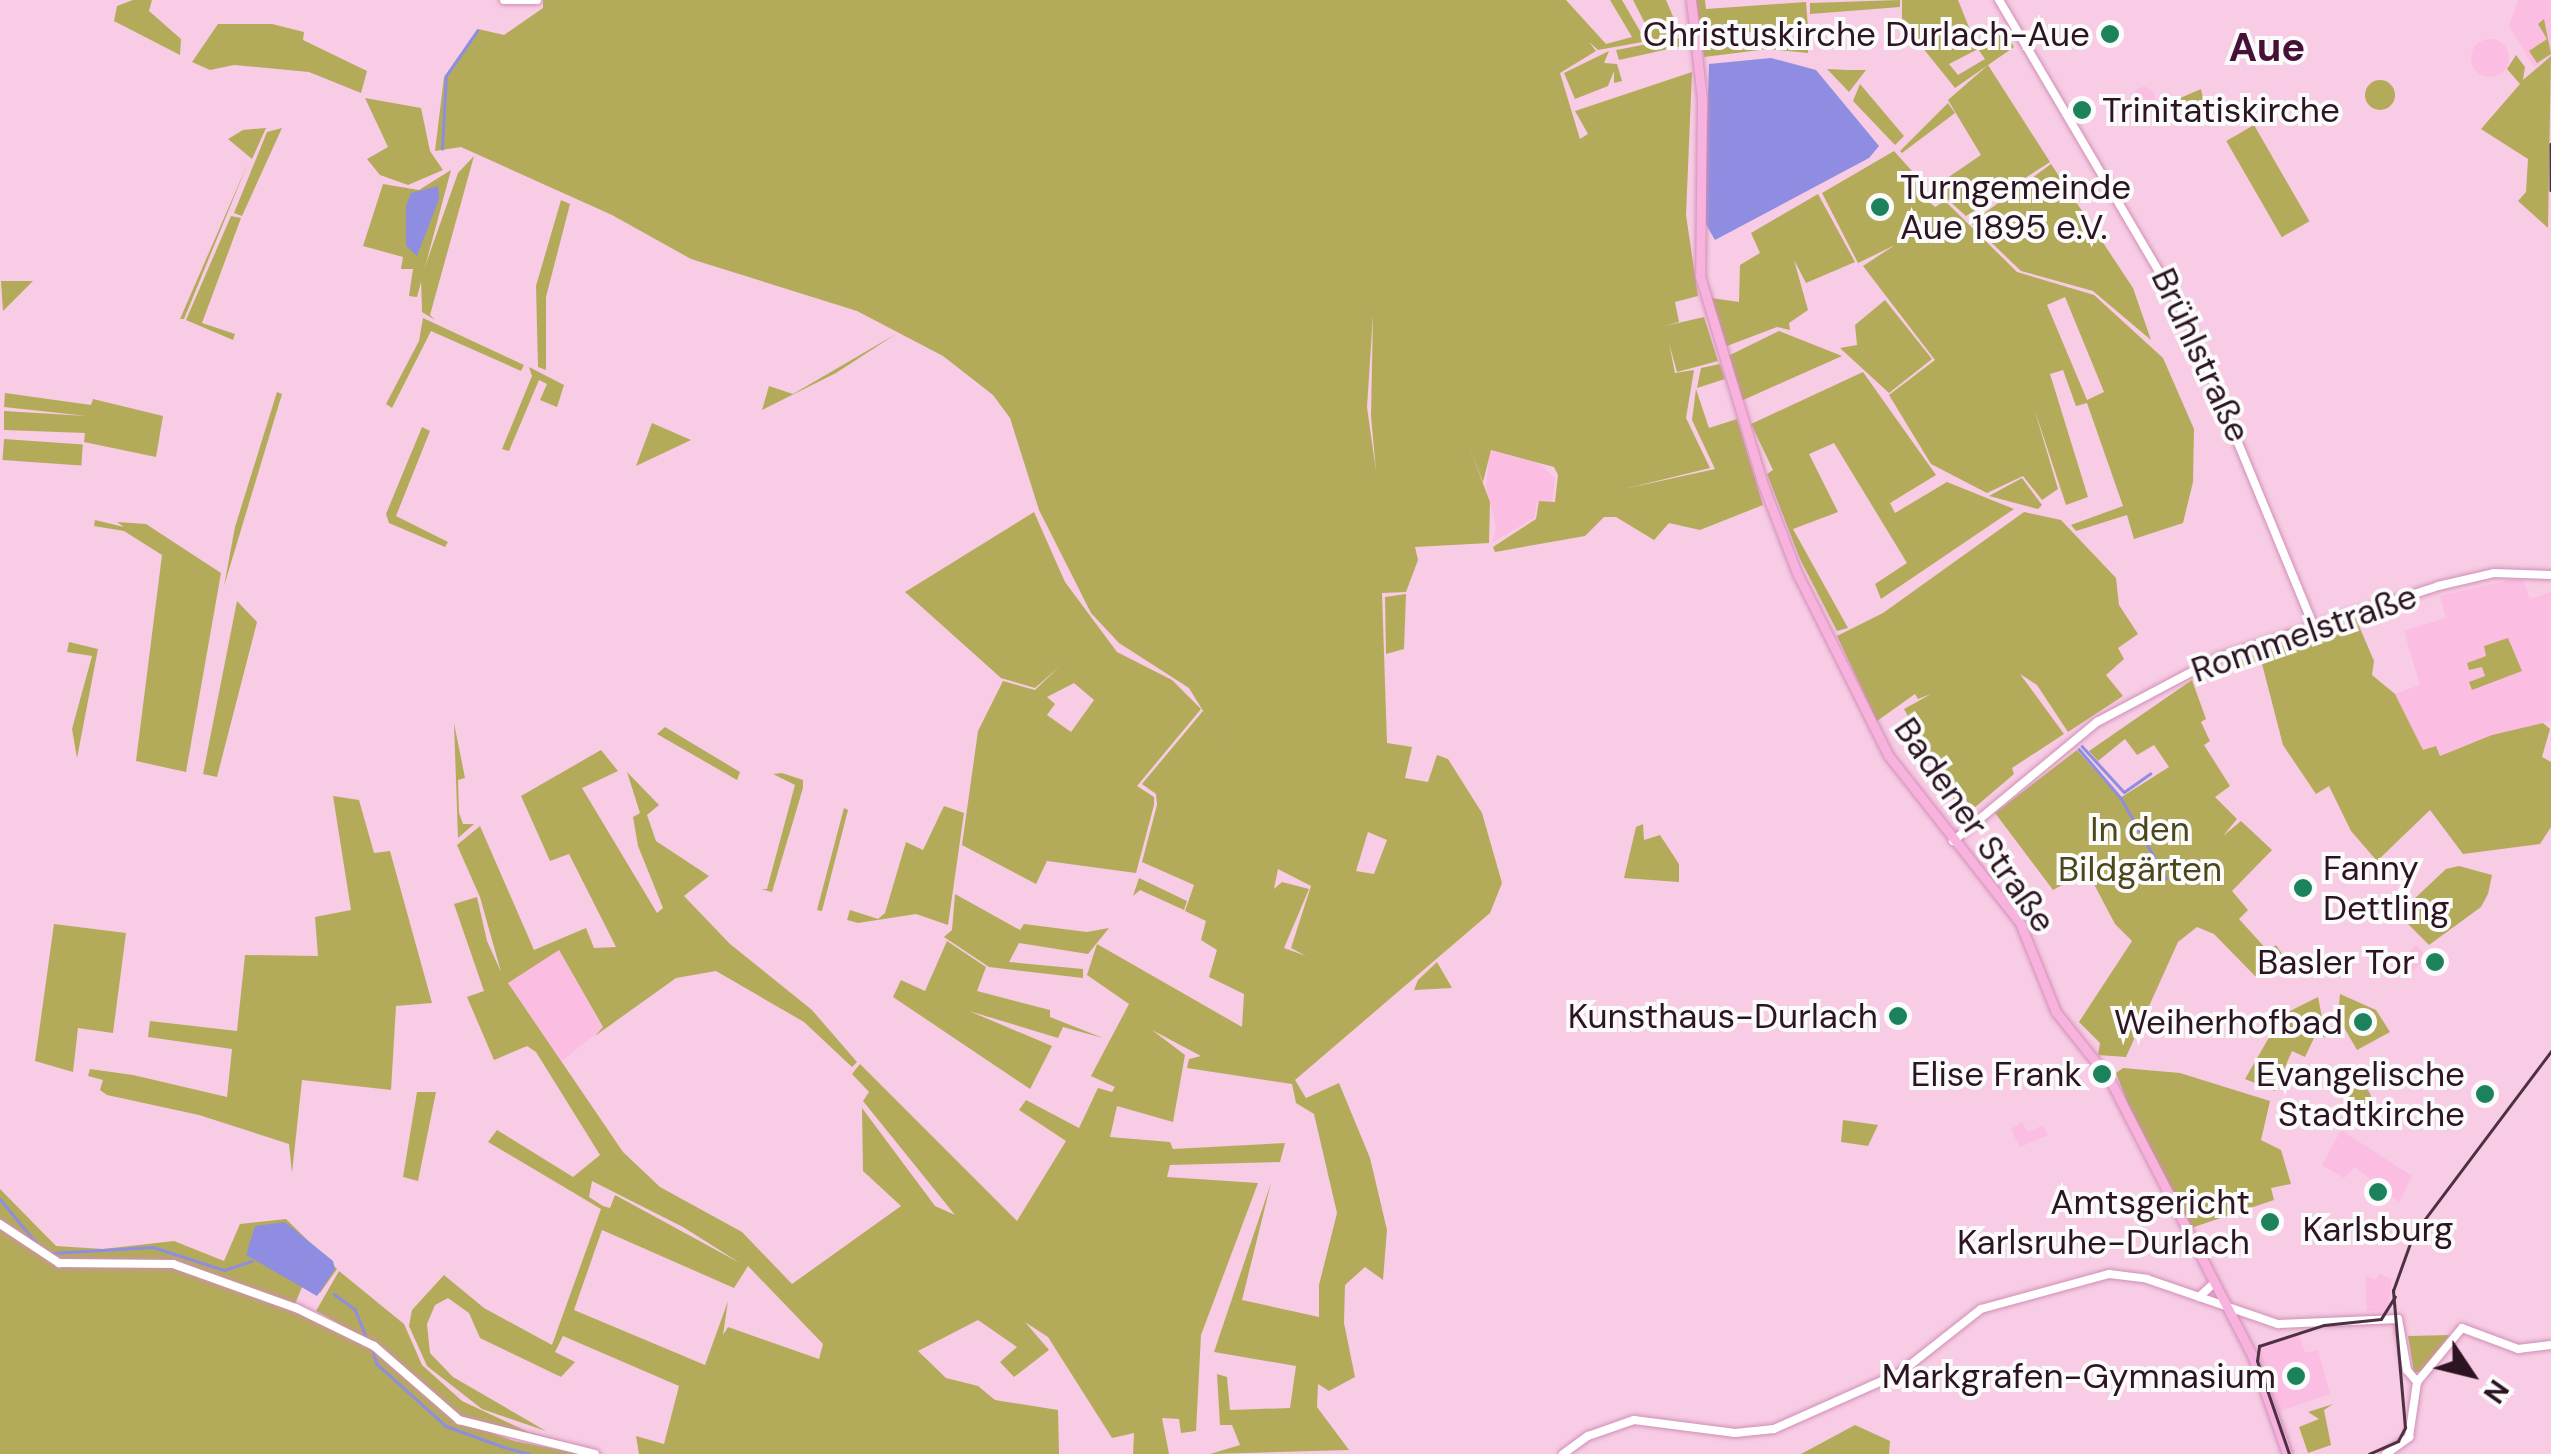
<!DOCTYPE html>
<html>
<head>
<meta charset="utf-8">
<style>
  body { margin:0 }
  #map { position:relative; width:2551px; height:1454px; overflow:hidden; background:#f7cce4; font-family:"DM Sans",sans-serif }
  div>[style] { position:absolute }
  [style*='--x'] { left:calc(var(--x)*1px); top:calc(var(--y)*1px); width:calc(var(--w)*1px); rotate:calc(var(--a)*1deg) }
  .built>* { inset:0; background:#fbbde1 }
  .round { border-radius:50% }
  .green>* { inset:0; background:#b4ab5a; transform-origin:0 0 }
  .water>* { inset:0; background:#8e8de1 }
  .stream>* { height:2.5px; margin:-1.25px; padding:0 1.25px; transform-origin:1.25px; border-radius:1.25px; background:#8e8de1 }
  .roads { filter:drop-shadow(0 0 2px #d18eb6) drop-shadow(0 0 2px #d18eb6) }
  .secondary>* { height:8px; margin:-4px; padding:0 4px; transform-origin:4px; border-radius:4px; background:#fff }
  .primary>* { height:9px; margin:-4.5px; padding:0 4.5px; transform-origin:4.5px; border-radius:4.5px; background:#f8b2de }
  .tram>* { height:2.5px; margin:-1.25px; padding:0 1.25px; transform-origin:1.25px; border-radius:1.25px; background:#4d3142 }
  .dots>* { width:28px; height:28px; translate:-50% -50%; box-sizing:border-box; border:5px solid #fbfbfb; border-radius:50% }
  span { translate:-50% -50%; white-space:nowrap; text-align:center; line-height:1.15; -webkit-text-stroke:8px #fbfbfb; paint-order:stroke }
  .poi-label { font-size:35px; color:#2d1423 }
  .right { translate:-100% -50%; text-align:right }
  .left { translate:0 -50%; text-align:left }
  .street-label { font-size:35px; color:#2d1423 }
  .park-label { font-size:35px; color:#4b461c }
  .quarter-label { font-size:40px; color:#471036; font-weight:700 }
  .north { position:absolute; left:2421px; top:1324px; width:100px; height:100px; -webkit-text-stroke:8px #fbfbfb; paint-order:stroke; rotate:125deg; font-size:28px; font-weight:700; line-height:40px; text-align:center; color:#2d1423 }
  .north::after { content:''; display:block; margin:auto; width:35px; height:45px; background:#2d1423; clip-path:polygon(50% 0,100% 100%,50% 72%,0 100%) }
</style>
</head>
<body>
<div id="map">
  <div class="built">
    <i style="clip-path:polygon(2518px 0,2551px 0,2551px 56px,2534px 67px,2509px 26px)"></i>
    <i class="round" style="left:2471px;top:39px;width:38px;height:38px"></i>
    <i class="round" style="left:2133px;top:87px;width:22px;height:22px"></i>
    <i style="clip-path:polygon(1490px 450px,1540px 464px,1555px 478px,1552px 502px,1537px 502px,1534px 518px,1493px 542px,1496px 525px,1486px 488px)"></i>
    <i style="clip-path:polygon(2514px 579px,2523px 579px,2530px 599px,2551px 592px,2551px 720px,2440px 757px,2423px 750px,2395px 694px,2420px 685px,2404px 631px,2446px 618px,2440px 596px)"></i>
    <i style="clip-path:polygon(2416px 945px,2427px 957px,2406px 978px,2396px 968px)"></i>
    <i style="clip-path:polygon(558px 949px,603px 1028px,562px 1061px,508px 983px)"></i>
    <i style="clip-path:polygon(2022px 1122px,2028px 1132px,2043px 1125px,2048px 1135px,2020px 1147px,2011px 1129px)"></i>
    <i style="clip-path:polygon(2341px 1130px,2412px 1176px,2399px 1202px,2355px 1167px,2344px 1178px,2322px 1165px)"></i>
    <i style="clip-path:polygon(2379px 1274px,2392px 1279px,2388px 1311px,2367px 1311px,2365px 1276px,2376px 1280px)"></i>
    <i style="clip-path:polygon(2299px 1334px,2305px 1353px,2318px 1350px,2330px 1394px,2280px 1411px,2258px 1350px)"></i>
  </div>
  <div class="green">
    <i style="clip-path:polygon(133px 0,152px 0,149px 11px,181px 39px,180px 55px,114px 21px,117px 6px)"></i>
    <i style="clip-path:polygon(evenodd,543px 0,1566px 0,1606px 44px,1632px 37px,1610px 0,1622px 0,1644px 38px,1652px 37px,1633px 0,1666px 0,1681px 35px,1598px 50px,1589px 42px,1596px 51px,1560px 73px,1580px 139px,1588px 134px,1575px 111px,1692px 72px,1686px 215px,1698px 296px,1675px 302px,1679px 322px,1665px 326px,1704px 317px,1718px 361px,1677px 372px,1669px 343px,1675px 373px,1694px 370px,1686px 418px,1710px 468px,1624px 489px,1715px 469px,1692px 420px,1696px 389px,1709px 428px,1737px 419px,1763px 505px,1700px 530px,1669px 523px,1654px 540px,1616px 517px,1604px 517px,1585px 536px,1495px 552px,1493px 547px,1536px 519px,1539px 501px,1555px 502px,1558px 475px,1554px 467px,1491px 450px,1483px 482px,1469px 446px,1490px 502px,1489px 543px,1415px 547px,1418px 560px,1406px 592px,1382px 593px,1387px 743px,1412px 747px,1405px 778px,1428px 782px,1437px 755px,1448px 759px,1482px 813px,1502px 883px,1490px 913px,1295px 1080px,1306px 1098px,1339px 1083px,1370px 1158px,1387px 1230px,1383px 1280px,1365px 1267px,1345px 1285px,1344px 1323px,1355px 1377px,1329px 1391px,1318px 1384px,1317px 1407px,1349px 1450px,1210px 1454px,1240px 1445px,1232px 1425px,1220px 1425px,1217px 1374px,1227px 1377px,1230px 1410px,1290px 1408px,1296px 1366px,1214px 1352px,1271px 1183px,1242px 1300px,1319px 1317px,1319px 1285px,1337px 1213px,1314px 1114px,1296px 1103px,1292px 1084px,1187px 1068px,1189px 1059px,1201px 1056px,1152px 1030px,1185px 1055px,1173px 1122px,1117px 1106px,1110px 1137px,1170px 1142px,1173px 1149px,1285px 1143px,1280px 1162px,1170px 1165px,1167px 1177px,1258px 1183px,1201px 1335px,1196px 1431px,1181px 1433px,1179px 1419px,1162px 1418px,1169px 1454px,1133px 1454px,1134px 1433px,1112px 1438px,1048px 1337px,1025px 1322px,1049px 1350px,1014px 1377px,1000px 1362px,1017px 1347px,978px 1320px,918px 1351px,946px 1378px,978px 1386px,995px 1400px,1058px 1410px,1059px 1454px,639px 1454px,636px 1436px,664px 1444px,679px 1386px,563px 1336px,555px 1352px,575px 1362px,561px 1377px,480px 1338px,469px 1313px,448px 1298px,435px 1305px,427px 1324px,430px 1353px,453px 1377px,546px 1431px,482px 1409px,427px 1366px,409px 1326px,412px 1310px,444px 1275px,484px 1308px,552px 1345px,601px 1209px,488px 1142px,497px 1130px,573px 1177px,600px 1155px,536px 1052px,527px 1046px,494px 1060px,467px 997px,484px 991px,454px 904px,477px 897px,487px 941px,501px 972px,480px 897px,457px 845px,480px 826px,534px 950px,586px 928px,594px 948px,616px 947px,569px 854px,550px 861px,521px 796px,601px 750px,618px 771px,582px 788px,657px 913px,663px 908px,638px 846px,633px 817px,640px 813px,627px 772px,659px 805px,647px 815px,656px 841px,709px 876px,684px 896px,730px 944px,812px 1010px,857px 1062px,852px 1067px,804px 1022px,716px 971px,676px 978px,595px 1036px,603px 1027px,559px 950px,508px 983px,623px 1152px,660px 1187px,742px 1232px,792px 1284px,901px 1206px,863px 1171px,862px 1108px,935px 1206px,955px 1215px,863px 1101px,869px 1092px,852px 1074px,860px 1064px,1017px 1221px,1066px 1141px,1019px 1110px,1026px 1100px,1079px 1128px,1098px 1088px,1112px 1092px,1115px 1087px,1091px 1076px,1129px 1004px,1087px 975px,1097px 944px,1242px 1027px,1244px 994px,1209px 977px,1217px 950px,1201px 940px,1206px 921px,1185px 911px,1194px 885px,1142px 862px,1157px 805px,1156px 794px,1142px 784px,1203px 711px,1232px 758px,1189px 688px,1119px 643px,1091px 613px,1039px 510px,1010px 418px,993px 395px,943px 356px,857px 311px,691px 259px,612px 215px,461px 147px,435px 151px,444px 77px,478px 29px,504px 35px,543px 8px,543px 0,1373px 314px,1371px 416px,1376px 471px,1367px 407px,1373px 314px,543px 0,1368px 832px,1387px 840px,1374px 874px,1356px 871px,1368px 832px,543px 0,1278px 869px,1311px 886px,1291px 948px,1306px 956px,1284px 948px,1309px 889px,1282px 882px,1274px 889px,1278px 869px,543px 0,592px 1181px,683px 1227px,740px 1263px,615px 1195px,610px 1208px,603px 1206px,589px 1197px,592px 1181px,543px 0,602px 1230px,734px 1288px,748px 1266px,823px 1344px,819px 1359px,728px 1327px,723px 1335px,728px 1301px,705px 1365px,574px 1310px,602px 1230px)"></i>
    <i style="clip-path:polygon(1696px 0,1705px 0,1706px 9px,1806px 2px,1808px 27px,1709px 36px,1711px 48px,1808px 41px,1808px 53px,1768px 49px,1704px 57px)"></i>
    <i style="clip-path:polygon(1900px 0,1900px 7px,1810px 14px,1810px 3px)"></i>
    <i style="clip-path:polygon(evenodd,1902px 0,1958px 0,1977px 47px,2005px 32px,2014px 47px,1955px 88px,1902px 22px,1902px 0,1978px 49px,1985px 59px,1958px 75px,1949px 64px,1978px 49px)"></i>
    <i style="clip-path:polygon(2544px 19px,2551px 54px,2537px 63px,2529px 51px,2547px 39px,2538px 24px)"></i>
    <i style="clip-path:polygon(218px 24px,272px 24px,304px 32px,303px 40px,367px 71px,361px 93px,309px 72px,234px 65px,210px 70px,192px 62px)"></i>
    <i style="clip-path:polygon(1690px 36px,1691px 44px,1619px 60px,1616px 50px)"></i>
    <i style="clip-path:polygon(1609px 51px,1604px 63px,1617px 64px,1622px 81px,1614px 83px,1614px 71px,1608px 86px,1575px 99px,1564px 73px)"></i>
    <i style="clip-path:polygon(2516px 55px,2525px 67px,2523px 80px,2551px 56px,2548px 228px,2518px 201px,2526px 192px,2528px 159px,2481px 129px,2520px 84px,2507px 69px)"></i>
    <i style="clip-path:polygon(1988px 65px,2050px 162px,1966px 216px,1934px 187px,1981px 155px,1948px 100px)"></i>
    <i style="clip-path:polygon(1827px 69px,1847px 70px,1866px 70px,1849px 92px)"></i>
    <i class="round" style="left:2365px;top:80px;width:30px;height:30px"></i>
    <i style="clip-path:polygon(1860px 84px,1904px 136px,1895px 145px,1853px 101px)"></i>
    <i style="clip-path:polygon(2201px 89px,2206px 113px,2184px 126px,2171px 102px)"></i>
    <i style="clip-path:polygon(365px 98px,421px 108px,430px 151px,443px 170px,408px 185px,380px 175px,367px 159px,388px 147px)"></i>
    <i style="clip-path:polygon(1948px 103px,1955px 113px,1902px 153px,1900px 151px)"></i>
    <i style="left:2254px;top:125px;width:111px;height:32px;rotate:60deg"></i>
    <i style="clip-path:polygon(266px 128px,252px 159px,228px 139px,243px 130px)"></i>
    <i style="clip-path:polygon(282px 128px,242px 216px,234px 213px,267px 132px)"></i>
    <i style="clip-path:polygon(evenodd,1894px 151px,1921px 181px,1916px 190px,1935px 207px,1945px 201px,2017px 272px,2094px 295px,2163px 358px,2194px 429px,2193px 482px,2183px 523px,2134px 539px,2127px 515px,2076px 531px,2071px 525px,2123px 506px,2087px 403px,2076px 406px,2063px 370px,2050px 374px,2088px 497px,2066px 505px,2034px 408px,2058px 489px,2042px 500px,2023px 476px,1987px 493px,1931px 464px,1889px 395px,1935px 360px,1863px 266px,1895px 245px,1858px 263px,1822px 193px,1894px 151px,2065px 297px,2104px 392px,2087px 400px,2047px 305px,2065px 297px)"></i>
    <i style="clip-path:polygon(474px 156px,430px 315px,435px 320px,422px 312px,421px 278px,458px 173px)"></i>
    <i style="clip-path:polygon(248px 163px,184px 319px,180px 319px)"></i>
    <i style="clip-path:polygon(2051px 164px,2133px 288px,2151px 340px,2093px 291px,2021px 271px,1971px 223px)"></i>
    <i style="clip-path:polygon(451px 170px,417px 297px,409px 296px,413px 269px,401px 269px,403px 257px,363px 246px,383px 184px,419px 190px)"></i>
    <i style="clip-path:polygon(1818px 194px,1855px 262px,1806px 283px,1794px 260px,1808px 310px,1789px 323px,1790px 330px,1777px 327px,1727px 346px,1711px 298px,1739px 302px,1740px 265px,1760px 253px,1751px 233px)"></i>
    <i style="clip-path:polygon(561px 200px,570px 204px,546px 297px,546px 370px,538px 367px,536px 286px)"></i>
    <i style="clip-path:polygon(231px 216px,241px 218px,202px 323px,235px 334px,233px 340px,186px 320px)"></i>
    <i style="clip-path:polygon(1px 281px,33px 281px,3px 311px)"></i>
    <i style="clip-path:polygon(1885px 300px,1932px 359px,1889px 393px,1840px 348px,1857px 345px,1855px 325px)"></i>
    <i style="clip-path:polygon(423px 318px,524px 365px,521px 371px,431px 331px,392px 408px,386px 404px,419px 341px)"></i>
    <i style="clip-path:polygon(1779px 331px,1842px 356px,1741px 401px,1728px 356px)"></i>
    <i style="clip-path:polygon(896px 334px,836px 373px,762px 410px,769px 386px,793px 394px)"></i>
    <i style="clip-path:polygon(1720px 364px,1725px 379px,1697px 388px,1701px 368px)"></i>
    <i style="clip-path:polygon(529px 367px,564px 385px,557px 407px,540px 400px,547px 384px,539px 380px,509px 451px,502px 449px,532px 376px)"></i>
    <i style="clip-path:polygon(1863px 372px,1936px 475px,1890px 503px,1895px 513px,1947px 482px,2014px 509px,1881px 599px,1875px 584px,1907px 563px,1834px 443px,1809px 454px,1838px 512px,1793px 529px,1848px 628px,1837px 631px,1800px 559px,1767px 474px,1773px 470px,1751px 424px)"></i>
    <i style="clip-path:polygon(277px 392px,282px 394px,224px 586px,235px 527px)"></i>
    <i style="clip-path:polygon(5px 393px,91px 405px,93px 399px,163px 416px,156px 457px,84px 442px,85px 433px,4px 430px,4px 411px,87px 416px,4px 407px)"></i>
    <i style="clip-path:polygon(652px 423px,691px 440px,636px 466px)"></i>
    <i style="clip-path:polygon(422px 427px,430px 431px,396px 516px,448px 542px,445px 547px,389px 523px,386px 514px)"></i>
    <i style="left:4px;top:439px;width:79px;height:21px;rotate:4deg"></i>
    <i style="clip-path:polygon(2022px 478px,2042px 505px,2038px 509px,1989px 496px)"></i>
    <i style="clip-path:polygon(evenodd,1034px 512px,1065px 582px,1117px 652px,1172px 680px,1201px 709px,1137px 786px,1154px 797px,1154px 805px,1136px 873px,1047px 861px,1036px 884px,962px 845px,978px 731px,1003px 681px,1035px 690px,1060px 666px,1035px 688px,1001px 678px,905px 592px,1034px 512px,1074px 683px,1094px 700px,1071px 732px,1047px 715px,1055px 704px,1047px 697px,1074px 683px)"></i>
    <i style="clip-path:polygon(2024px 512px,2061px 520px,2116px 578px,2119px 605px,2138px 634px,2118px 648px,2124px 659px,2106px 675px,2123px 696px,2068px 732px,2037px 685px,2020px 674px,2064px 734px,2012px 768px,2014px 774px,1973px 809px,1963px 796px,1955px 802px,1904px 709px,1931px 694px,1918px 699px,1915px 694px,1877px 721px,1837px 636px,1883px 613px)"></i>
    <i style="clip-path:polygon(95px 520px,124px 527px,117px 522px,146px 524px,221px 573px,186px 772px,136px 761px,162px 555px,124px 531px,94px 526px)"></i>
    <i style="clip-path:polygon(1406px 594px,1404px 649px,1386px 654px,1385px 597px)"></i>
    <i style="clip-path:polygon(237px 601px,257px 622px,217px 777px,203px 774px)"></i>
    <i style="clip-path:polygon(2356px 619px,2374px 661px,2372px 675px,2395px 694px,2423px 750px,2436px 746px,2440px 756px,2492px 735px,2543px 723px,2550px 729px,2542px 757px,2551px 762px,2551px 827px,2540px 844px,2463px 854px,2430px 810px,2377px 861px,2351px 831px,2329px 786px,2316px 794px,2283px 745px,2261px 660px,2228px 672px,2225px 665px)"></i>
    <i style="clip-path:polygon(2508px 638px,2522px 671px,2472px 690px,2469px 682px,2485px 676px,2482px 667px,2469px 670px,2467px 663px,2486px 656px,2484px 646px)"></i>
    <i style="clip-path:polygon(69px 642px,98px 649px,77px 758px,72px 729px,92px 656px,67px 652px)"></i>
    <i style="clip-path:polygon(2192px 680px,2206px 719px,2201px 722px,2210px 741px,2204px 745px,2230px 786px,2215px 797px,2237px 819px,2223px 836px,2241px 821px,2272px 850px,2232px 891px,2248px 910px,2239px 919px,2268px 951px,2276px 945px,2285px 958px,2256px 977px,2214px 934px,2197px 927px,2178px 942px,2126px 1057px,2098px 1055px,2100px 1043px,2079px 1022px,2132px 941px,2115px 924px,2087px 871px,2053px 890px,1995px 813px,2077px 750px,2120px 798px,2169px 767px,2154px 745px,2137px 755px,2125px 739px,2098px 761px,2089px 751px)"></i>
    <i style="clip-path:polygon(454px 723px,465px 778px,458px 780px,459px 813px,463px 824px,474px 824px,458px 838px)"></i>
    <i style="clip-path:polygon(665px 727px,740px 772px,737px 780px,657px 734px)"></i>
    <i style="clip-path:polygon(782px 773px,803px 780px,803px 788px,772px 892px,761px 889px,767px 889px,795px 785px,773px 774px)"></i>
    <i style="clip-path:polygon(333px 796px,359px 800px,374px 853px,390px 851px,432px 1003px,396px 1006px,391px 1090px,302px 1080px,292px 1173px,289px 1144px,199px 1115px,107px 1095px,100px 1090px,103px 1080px,88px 1076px,90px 1069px,133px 1075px,227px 1097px,232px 1049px,148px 1037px,150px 1021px,237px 1031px,245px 955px,318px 956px,315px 917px,351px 910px)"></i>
    <i style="clip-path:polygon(944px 806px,964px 813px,948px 925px,916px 914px,858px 923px,847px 920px,850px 910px,878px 919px,885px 913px,906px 842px,923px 850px)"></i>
    <i style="clip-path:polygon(844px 808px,848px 810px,822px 911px,817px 910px)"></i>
    <i style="clip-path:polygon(1643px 824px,1644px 840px,1660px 835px,1679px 864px,1679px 882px,1624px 878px,1636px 827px)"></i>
    <i style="clip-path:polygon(2459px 866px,2492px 875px,2488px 894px,2481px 907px,2429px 945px,2405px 921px,2412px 901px,2446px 869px)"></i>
    <i style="clip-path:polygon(1139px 878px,1187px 901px,1184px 910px,1140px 890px,1133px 896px)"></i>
    <i style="clip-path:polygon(955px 894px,1020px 930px,1024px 924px,1087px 932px,1109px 928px,1088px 954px,1019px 943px,1009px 962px,1083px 969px,1083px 978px,989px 967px,944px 937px,952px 930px)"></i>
    <i style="clip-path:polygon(54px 924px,126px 933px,113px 1033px,78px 1028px,73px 1072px,35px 1061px)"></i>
    <i style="clip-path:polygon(947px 941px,986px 967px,977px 991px,1050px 1010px,1050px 1017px,1103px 1038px,1063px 1027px,1058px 1038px,969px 1011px,1052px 1046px,1030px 1089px,893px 997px,901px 980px,925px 991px)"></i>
    <i style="clip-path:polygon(1437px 962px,1452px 988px,1414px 990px,1418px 980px)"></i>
    <i style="clip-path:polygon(2340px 994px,2376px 1010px,2390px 1032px,2357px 1050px,2338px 1017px)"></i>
    <i style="clip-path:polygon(2318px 997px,2326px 1037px,2314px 1038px,2305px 1057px,2292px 1051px,2275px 1091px,2245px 1079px,2282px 1015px)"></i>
    <i style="clip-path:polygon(2123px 1068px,2180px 1073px,2270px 1101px,2261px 1140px,2281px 1150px,2291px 1184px,2271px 1188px,2274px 1200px,2188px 1229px,2128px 1104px,2116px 1073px)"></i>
    <i class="round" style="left:2349px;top:1087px;width:22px;height:22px"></i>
    <i style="clip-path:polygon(417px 1092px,436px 1092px,418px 1181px,403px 1177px)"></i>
    <i style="clip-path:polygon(1843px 1120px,1878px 1125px,1868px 1146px,1841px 1142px)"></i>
    <i style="clip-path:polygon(0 1189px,56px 1246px,103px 1249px,174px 1241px,224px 1261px,240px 1224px,286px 1219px,337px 1269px,320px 1293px,302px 1287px,293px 1309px,379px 1352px,451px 1418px,514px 1441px,582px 1454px,0 1454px)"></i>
    <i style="clip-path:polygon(339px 1271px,404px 1324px,422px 1365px,462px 1401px,528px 1432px,608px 1454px,495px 1430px,454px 1415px,383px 1348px,316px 1311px)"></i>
    <i style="clip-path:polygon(2450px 1335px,2421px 1371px,2414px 1373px,2408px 1336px)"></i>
    <i style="clip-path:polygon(2333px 1404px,2324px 1410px,2331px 1445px,2308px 1453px,2299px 1427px,2319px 1419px,2308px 1412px)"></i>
    <i style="clip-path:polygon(1855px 1425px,1890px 1441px,1889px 1454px,1801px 1454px)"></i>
  </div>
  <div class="water">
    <i style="clip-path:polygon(1771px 58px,1816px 70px,1879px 146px,1869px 158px,1715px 240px,1704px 221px,1709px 64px)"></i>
    <i style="clip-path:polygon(438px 186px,439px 199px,417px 256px,406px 246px,406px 206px,411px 193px)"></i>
    <i style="clip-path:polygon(285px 1222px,333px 1261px,335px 1269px,317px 1296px,246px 1255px,255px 1226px)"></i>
  </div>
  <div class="stream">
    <i style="--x:442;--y:149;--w:73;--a:-86.9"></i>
    <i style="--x:446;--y:76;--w:55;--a:-55.4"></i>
    <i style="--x:2082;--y:746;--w:62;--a:47.6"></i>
    <i style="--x:2124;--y:792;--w:32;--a:-35"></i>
    <i style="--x:2079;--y:749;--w:65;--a:49.4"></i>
    <i style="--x:2121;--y:798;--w:92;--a:60.6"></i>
    <i style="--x:0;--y:1199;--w:62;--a:50.2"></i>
    <i style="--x:51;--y:1253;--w:102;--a:-3.4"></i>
    <i style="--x:153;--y:1247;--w:75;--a:17.9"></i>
    <i style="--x:224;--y:1270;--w:29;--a:-18"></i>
    <i style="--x:334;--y:1294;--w:26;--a:36"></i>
    <i style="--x:355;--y:1309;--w:29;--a:68"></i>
    <i style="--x:373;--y:1351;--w:14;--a:73"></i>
    <i style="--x:377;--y:1364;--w:93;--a:41.9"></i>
    <i style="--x:446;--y:1426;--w:62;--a:19.9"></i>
    <i style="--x:507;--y:1448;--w:23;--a:15"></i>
  </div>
  <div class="roads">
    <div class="secondary">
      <i style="--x:504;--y:0;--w:33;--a:0"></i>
      <i style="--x:1999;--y:0;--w:370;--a:59.5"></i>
      <i style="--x:2187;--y:319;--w:329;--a:67.6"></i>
      <i style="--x:1953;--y:841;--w:187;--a:-39.6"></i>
      <i style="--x:2097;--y:722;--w:139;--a:-27.9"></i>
      <i style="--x:2220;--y:657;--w:229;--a:-18"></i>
      <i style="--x:2438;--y:586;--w:57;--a:-13.1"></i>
      <i style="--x:2494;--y:573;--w:57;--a:2"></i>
      <i style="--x:0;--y:1224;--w:71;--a:33.5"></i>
      <i style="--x:59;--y:1263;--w:114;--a:0.5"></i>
      <i style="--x:173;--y:1264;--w:131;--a:19.7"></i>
      <i style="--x:296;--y:1308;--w:87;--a:26"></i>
      <i style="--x:374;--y:1346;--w:113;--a:41"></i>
      <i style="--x:459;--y:1420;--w:140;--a:14"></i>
      <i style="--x:2199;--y:1297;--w:16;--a:-43"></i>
      <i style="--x:1563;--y:1454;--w:31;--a:-36"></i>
      <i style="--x:1588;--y:1436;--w:49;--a:-19.2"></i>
      <i style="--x:1634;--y:1420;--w:102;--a:7.3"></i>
      <i style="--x:1735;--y:1433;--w:39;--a:-6"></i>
      <i style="--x:1774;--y:1429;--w:138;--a:-24"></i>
      <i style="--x:1900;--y:1373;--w:103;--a:-38.3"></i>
      <i style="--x:1981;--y:1309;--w:133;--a:-15.3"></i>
      <i style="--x:2109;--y:1274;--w:38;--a:7"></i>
      <i style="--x:2147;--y:1279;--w:139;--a:19"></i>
      <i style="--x:2278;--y:1324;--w:120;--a:-2.4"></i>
      <i style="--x:2398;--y:1319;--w:52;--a:80"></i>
      <i style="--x:2407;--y:1370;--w:16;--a:50"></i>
      <i style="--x:2386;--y:1454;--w:29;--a:-36"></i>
      <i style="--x:2409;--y:1437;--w:56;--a:-81.7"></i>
      <i style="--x:2417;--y:1382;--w:70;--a:-50.2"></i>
      <i style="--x:2462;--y:1328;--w:60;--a:20.6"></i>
      <i style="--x:2518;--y:1349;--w:33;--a:-7"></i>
    </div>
    <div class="primary">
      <i style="--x:1691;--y:0;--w:100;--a:83.7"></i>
      <i style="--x:1702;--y:99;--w:177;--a:90.6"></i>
      <i style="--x:1700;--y:276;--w:215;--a:73.2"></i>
      <i style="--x:1762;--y:482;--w:97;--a:69"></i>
      <i style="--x:1797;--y:573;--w:203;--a:63.4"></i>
      <i style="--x:1888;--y:755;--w:214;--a:51.8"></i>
      <i style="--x:2020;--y:923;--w:96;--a:68"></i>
      <i style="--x:2056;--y:1012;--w:87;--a:51.5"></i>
      <i style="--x:2110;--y:1080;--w:309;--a:62.7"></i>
      <i style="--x:2252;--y:1355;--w:105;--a:70.5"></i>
    </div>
  </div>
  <div class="tram">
    <i style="--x:2551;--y:144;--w:46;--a:90"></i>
    <i style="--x:2289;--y:1454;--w:98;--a:-109"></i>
    <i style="--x:2257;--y:1361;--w:15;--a:-82"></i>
    <i style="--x:2259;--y:1346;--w:68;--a:-17.9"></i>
    <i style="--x:2324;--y:1325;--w:57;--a:-6"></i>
    <i style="--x:2381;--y:1319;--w:26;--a:-58"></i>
    <i style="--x:2369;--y:1454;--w:32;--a:-24"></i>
    <i style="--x:2398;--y:1441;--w:15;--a:-62"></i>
    <i style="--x:2405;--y:1428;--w:138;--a:-95"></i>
    <i style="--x:2393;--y:1291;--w:59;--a:-70.3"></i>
    <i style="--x:2413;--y:1235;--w:230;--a:-53.1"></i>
  </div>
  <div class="dots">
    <i style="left:2110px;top:34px;background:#1b825c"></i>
    <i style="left:2082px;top:110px;background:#1b825c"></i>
    <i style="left:1880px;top:207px;background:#1b825c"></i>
    <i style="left:2303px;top:888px;background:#1b825c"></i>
    <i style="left:2435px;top:962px;background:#1b825c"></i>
    <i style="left:1898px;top:1016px;background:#1b825c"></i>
    <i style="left:2363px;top:1022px;background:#1b825c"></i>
    <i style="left:2102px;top:1074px;background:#1b825c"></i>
    <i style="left:2485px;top:1094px;background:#1b825c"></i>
    <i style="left:2378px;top:1192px;background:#1b825c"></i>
    <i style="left:2270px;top:1222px;background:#1b825c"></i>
    <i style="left:2296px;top:1376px;background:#1b825c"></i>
  </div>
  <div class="poi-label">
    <span class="right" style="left:2090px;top:34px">Christuskirche Durlach-Aue</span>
    <span class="left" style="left:2102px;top:110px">Trinitatiskirche</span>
    <span class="left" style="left:1900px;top:207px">Turngemeinde<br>Aue 1895 e.V.</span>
    <span class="left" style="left:2323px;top:888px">Fanny<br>Dettling</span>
    <span class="right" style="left:2415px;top:962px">Basler Tor</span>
    <span class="right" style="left:1878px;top:1016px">Kunsthaus-Durlach</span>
    <span class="right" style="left:2343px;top:1022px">Weiherhofbad</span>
    <span class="right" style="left:2082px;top:1074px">Elise Frank</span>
    <span class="right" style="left:2465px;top:1094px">Evangelische<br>Stadtkirche</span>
    <span class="right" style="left:2250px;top:1222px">Amtsgericht<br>Karlsruhe-Durlach</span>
    <span style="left:2378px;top:1229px">Karlsburg</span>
    <span class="right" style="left:2276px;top:1376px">Markgrafen-Gymnasium</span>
  </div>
  <div class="street-label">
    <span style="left:2201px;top:355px;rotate:65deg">Brühlstraße</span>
    <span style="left:2304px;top:633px;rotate:-19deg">Rommelstraße</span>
    <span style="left:1975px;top:825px;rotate:55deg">Badener Straße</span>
  </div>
  <div class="park-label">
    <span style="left:2140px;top:849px">In den<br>Bildgärten</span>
  </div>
  <div class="quarter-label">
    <span style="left:2267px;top:47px">Aue</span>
  </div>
  <div class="north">N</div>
</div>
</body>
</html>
